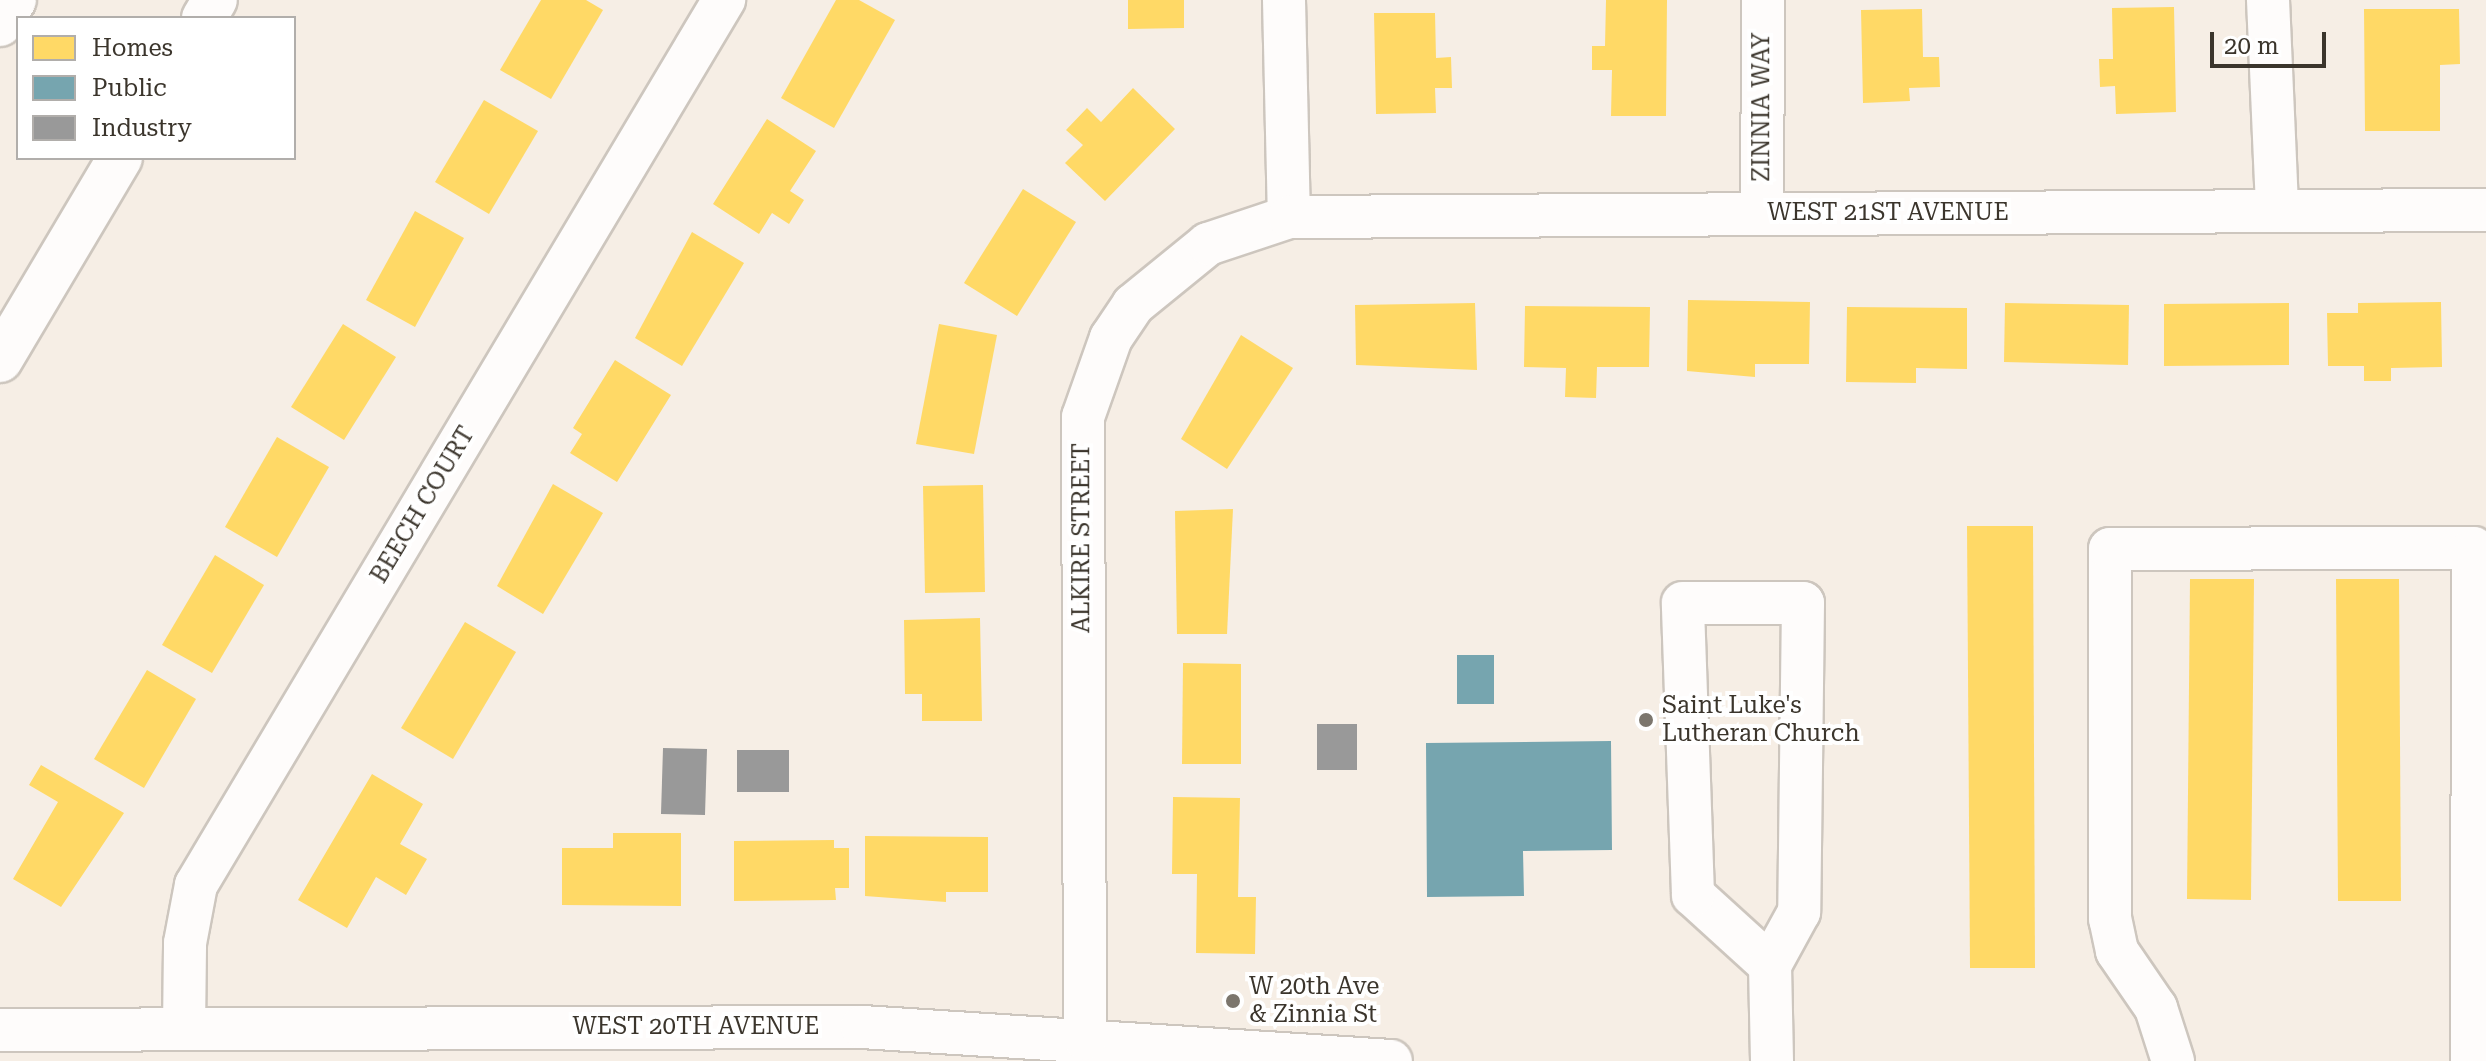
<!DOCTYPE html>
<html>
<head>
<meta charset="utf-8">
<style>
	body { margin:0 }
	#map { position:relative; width:2486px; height:1061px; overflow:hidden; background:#f6eee5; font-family:"Roboto Serif",serif }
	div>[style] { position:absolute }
	.homes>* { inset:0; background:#ffd966 }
	.public>* { inset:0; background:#76a5af }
	.industry>* { inset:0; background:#999 }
	.roads { filter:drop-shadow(2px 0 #cdc6be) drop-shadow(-2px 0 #cdc6be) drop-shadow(0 2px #cdc6be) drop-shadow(0 -2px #cdc6be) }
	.minor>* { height:42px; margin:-21px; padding:0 21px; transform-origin:21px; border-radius:21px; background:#fefcfb }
	.highway>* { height:44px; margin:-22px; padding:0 22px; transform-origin:22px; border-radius:22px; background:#fefcfb }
	.dots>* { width:22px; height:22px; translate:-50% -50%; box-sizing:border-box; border:4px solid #fff; border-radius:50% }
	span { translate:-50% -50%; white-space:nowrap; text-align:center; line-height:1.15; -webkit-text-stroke:8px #fff; paint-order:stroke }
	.street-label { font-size:24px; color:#3b352c }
	.poi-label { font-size:24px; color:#3b352c }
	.left { translate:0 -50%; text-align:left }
	.legend { position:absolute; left:16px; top:16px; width:280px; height:144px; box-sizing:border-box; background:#fff; border:2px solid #b1aeab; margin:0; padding:10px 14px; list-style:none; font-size:24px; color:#3b352c }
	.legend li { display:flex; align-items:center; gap:16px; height:40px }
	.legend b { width:40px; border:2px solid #b1aeab }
	.scale { position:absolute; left:2210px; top:32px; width:116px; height:36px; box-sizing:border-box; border:4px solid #3b352c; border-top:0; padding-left:10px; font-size:24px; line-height:28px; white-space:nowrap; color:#3b352c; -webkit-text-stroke:6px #fff; paint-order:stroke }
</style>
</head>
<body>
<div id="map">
	<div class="homes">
		<i style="clip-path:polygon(541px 0,586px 0,603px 10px,551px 99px,500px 70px)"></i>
		<i style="clip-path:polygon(836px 0,859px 0,895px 20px,834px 128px,781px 98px)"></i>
		<i style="clip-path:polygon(1128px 0,1184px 0,1184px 28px,1128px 29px)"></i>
		<i style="clip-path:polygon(1606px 0,1667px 0,1666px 116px,1611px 116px,1612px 70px,1592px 70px,1592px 46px,1605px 46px)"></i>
		<i style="clip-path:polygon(2174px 7px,2176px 112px,2116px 114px,2115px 86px,2100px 87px,2099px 59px,2113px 59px,2112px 8px)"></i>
		<i style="clip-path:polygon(1922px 9px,1923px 57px,1939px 57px,1940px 87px,1909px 88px,1910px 101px,1863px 103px,1861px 10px)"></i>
		<i style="clip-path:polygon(2364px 9px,2459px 9px,2460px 64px,2440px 65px,2440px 131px,2365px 131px)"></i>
		<i style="clip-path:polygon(1374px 13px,1435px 13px,1436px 58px,1451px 57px,1452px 88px,1435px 88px,1436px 113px,1376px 114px)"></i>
		<i style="clip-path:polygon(1133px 88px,1175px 129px,1105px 201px,1065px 163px,1083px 145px,1066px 130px,1087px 108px,1101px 122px)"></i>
		<i style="clip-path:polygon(484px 100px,538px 131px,489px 214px,435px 182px)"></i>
		<i style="clip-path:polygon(767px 119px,816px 151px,790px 191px,804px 200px,789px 224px,772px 213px,759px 234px,713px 204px)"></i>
		<i style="clip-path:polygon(1023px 189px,1076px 222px,1017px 316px,964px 283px)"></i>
		<i style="clip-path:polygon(415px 211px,464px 238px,415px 327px,366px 300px)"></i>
		<i style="clip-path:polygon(692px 232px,744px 263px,682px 366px,635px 338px)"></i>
		<i style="clip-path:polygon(1688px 300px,1810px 302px,1809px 364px,1755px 364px,1755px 377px,1687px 371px)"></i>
		<i style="clip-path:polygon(2441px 302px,2442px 367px,2391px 368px,2391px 381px,2364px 381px,2364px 366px,2328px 366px,2327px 313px,2358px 313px,2358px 303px)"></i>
		<i style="clip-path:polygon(1475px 303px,1477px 370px,1356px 365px,1355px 305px)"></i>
		<i style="clip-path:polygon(2005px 303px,2129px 305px,2128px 365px,2004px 362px)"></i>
		<i style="clip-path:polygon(2289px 303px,2289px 365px,2164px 366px,2164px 304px)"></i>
		<i style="clip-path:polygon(1525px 306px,1650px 307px,1649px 367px,1597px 367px,1596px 398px,1565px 397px,1566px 368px,1524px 367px)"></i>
		<i style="clip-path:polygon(1847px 307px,1967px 308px,1967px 369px,1916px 368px,1916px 383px,1846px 382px)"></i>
		<i style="clip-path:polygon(343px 324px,396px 357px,344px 440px,291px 407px)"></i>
		<i style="clip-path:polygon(939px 324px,997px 335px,974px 454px,916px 444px)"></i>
		<i style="clip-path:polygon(1241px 335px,1293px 368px,1227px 469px,1181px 439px)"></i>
		<i style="clip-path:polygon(615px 360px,671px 395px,617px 482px,570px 453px,582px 434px,573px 428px)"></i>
		<i style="clip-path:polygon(277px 437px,329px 467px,277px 557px,225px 527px)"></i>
		<i style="clip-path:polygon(553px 484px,603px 513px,543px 614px,497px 586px)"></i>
		<i style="clip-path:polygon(983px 485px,985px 592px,925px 593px,923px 486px)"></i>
		<i style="clip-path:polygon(1233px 509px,1227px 634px,1177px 634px,1175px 511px)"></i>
		<i style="clip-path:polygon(1967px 526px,2033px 526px,2035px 968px,1970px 968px)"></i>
		<i style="clip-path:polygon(215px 555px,264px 585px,212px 673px,162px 645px)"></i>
		<i style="clip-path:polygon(2190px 579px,2254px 579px,2251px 900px,2187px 899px)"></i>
		<i style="clip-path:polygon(2336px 579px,2399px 579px,2401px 901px,2338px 901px)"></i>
		<i style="clip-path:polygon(980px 618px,982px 721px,922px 721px,922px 694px,905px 694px,904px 620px)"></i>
		<i style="clip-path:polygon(465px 622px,516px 652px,453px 759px,401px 728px)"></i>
		<i style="clip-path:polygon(1183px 663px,1241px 664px,1241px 764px,1182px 764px)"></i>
		<i style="clip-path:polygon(147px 670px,196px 699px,144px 788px,94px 759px)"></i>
		<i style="clip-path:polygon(41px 765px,124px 813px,61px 907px,13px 879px,58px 802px,29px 785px)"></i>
		<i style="clip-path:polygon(372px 774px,423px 804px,400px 844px,427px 859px,406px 895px,376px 877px,347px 928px,298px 900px)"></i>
		<i style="clip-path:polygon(1173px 797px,1240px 798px,1238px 897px,1256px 897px,1255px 954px,1196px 953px,1197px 874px,1172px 874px)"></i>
		<i style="clip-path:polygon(613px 833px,681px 833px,681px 906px,562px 905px,562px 848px,613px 848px)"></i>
		<i style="clip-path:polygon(865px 836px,988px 837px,988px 892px,946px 892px,946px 902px,865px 896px)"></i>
		<i style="clip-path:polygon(834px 840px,834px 848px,849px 848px,849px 888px,835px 888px,836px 900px,734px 901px,734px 841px)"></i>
	</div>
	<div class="public">
		<i style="clip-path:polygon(1457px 655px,1494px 655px,1494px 704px,1457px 704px)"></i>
		<i style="clip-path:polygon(1611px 741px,1612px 850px,1523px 851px,1524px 896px,1427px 897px,1426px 743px)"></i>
	</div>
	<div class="industry">
		<i style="clip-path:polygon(1317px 724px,1357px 724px,1357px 770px,1317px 770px)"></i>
		<i style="clip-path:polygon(663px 748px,707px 749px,705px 815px,661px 814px)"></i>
		<i style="clip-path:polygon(737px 750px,789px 750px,789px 792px,737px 792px)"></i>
	</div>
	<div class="roads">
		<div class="minor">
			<i style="left:1284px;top:0;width:217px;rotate:88.7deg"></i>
			<i style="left:2268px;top:0;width:210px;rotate:87.5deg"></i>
			<i style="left:1762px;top:213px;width:213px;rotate:-89.7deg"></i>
			<i style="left:1770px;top:965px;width:104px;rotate:-137.7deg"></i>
			<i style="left:1693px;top:895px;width:292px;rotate:-92deg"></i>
			<i style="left:1683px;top:603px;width:120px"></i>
			<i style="left:1803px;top:603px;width:309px;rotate:90.7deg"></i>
			<i style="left:1799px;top:912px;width:60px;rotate:118.7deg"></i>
			<i style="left:1770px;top:965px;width:96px;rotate:88.8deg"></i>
			<i style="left:184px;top:1029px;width:86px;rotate:-89.3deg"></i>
			<i style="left:185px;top:943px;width:59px;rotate:-79.3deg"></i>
			<i style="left:196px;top:885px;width:1031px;rotate:-59.18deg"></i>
			<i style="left:0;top:1030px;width:862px;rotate:-0.2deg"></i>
			<i style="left:862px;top:1027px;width:530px;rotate:3.68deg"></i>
			<i style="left:1085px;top:1039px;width:622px;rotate:-90.18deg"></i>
			<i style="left:1083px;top:417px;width:84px;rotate:-70.5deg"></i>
			<i style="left:1111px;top:338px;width:40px;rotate:-56deg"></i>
			<i style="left:1133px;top:305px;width:97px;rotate:-39.1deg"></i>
			<i style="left:1208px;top:244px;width:85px;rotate:-18.4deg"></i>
			<i style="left:1289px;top:217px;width:1197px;rotate:-0.34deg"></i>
			<i style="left:2173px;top:1061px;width:56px;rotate:-107.8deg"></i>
			<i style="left:2156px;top:1008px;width:69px;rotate:-124.4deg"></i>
			<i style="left:2117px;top:951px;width:33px;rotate:-102deg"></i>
			<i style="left:2110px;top:919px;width:370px;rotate:-90deg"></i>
			<i style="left:2110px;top:549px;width:363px;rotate:-0.2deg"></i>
			<i style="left:2473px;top:548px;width:513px;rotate:90.11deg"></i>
		</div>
		<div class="highway">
			<i style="left:204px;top:18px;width:21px;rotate:-59deg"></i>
			<i style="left:0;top:24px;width:28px;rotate:-60deg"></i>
			<i style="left:0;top:360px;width:235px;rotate:-59.3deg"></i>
		</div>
	</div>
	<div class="dots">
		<i style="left:1646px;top:720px;background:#7c766d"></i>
		<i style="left:1233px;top:1001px;background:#7c766d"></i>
	</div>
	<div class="street-label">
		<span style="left:1762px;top:107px;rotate:-90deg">ZINNIA WAY</span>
		<span style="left:1888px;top:213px">WEST 21ST AVENUE</span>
		<span style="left:423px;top:505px;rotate:-59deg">BEECH COURT</span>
		<span style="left:1082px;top:538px;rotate:-90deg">ALKIRE STREET</span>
		<span style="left:696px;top:1027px">WEST 20TH AVENUE</span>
	</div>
	<div class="poi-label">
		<span class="left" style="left:1662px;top:720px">Saint Luke's<br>Lutheran Church</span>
		<span class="left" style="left:1249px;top:1001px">W 20th Ave<br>&amp; Zinnia St</span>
	</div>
	<ul class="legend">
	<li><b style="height:22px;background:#ffd966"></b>Homes</li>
	<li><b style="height:22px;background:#76a5af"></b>Public</li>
	<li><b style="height:22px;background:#999"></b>Industry</li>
	</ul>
	<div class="scale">20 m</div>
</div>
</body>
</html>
